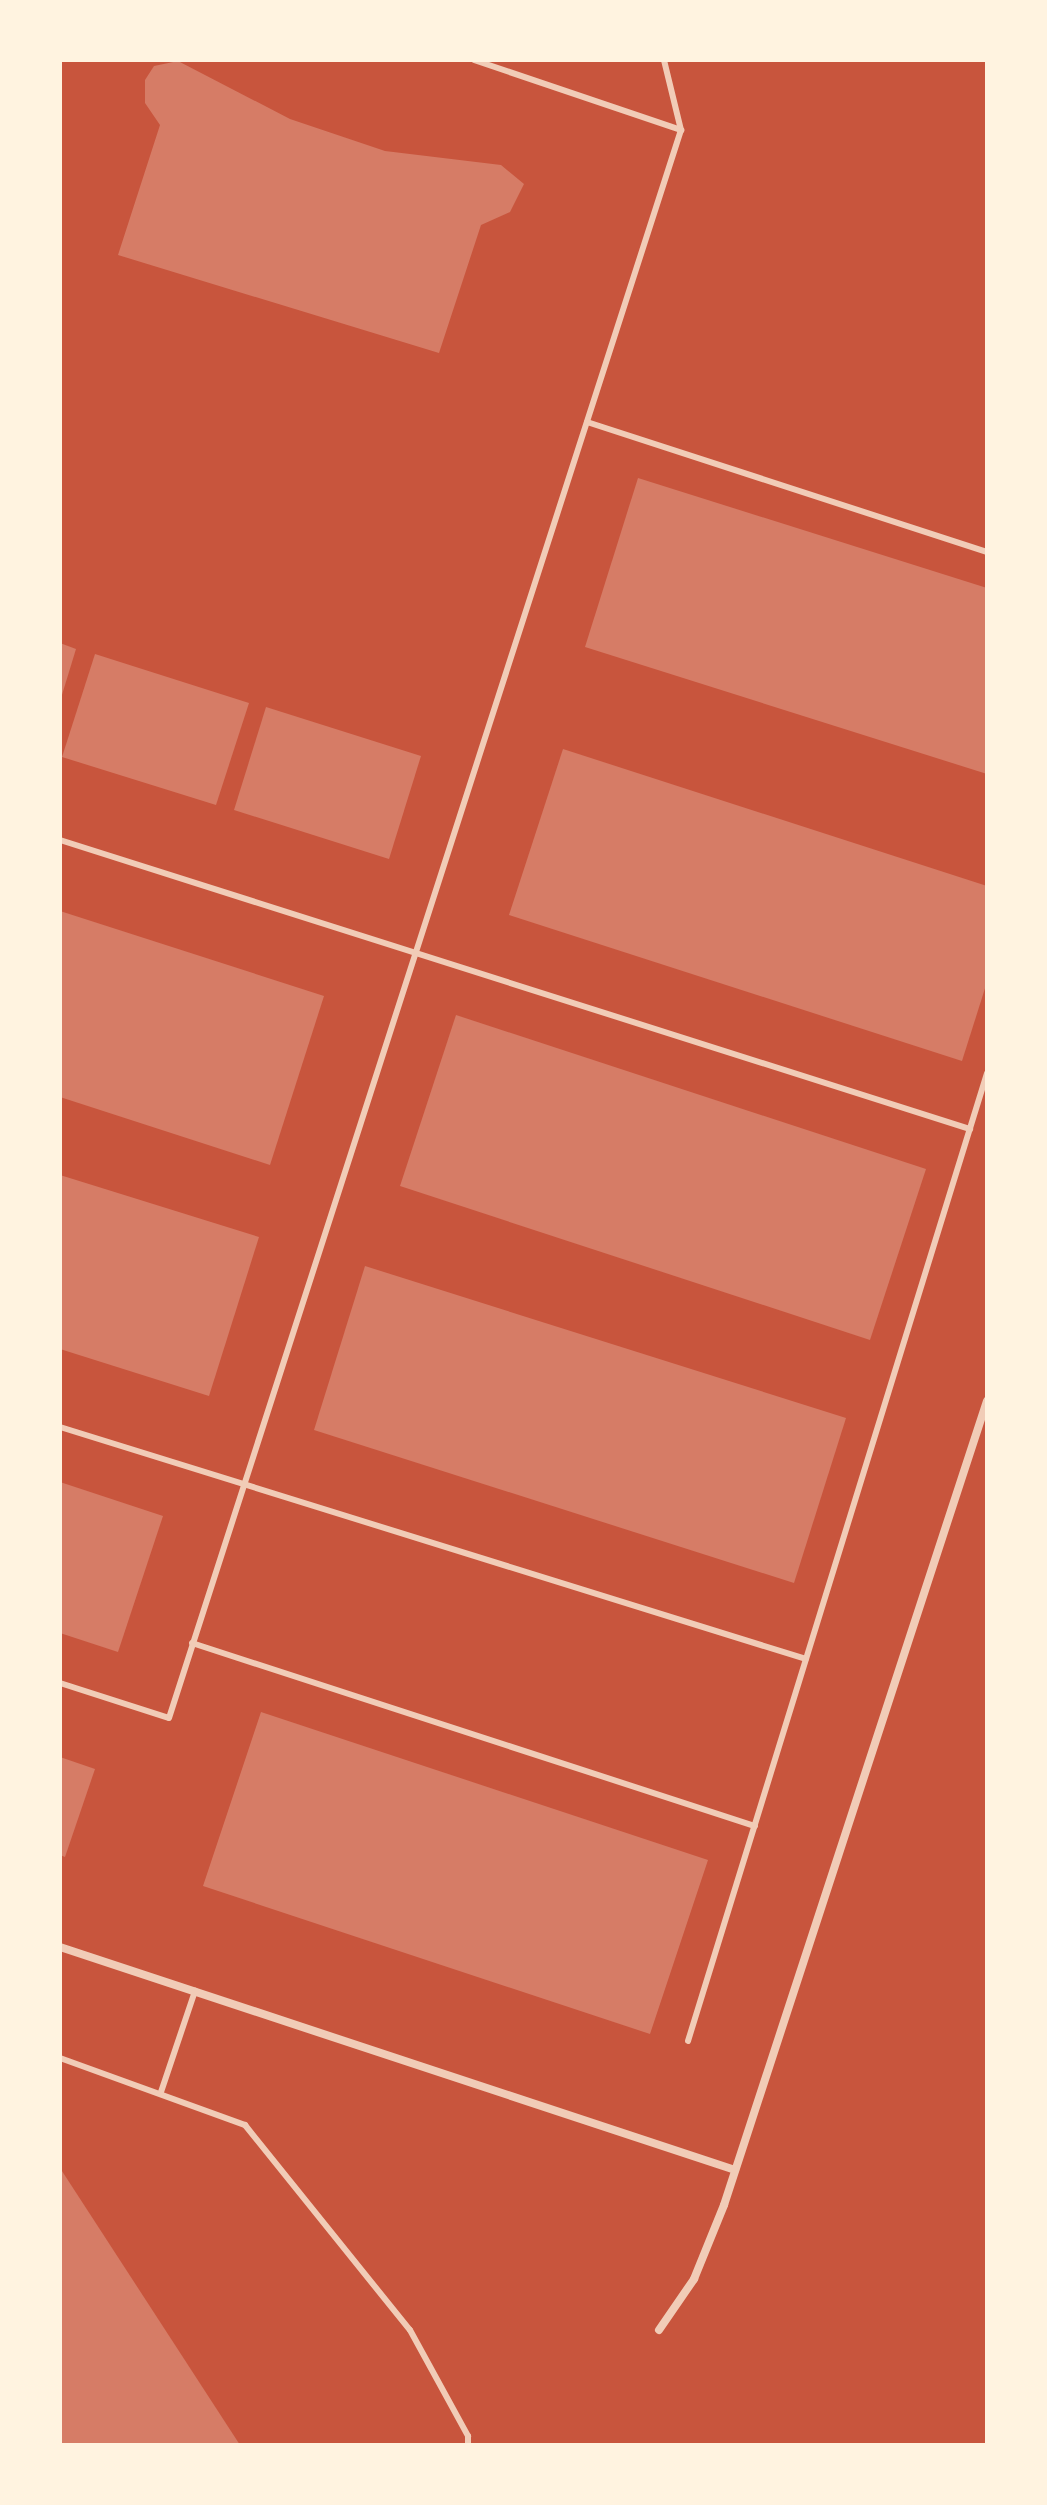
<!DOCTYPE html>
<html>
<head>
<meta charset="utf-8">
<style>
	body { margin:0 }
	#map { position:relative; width:1047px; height:2505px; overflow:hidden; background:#c8553d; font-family:"Playfair Display",serif }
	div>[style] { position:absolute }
	.building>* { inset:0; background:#d67c66 }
	.service>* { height:6px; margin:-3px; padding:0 3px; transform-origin:3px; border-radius:3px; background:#f1ccb7 }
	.minor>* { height:8px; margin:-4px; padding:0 4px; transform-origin:4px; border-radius:4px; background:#f1ccb7 }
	span { translate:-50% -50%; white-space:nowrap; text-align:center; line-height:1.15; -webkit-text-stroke:6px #fff3e0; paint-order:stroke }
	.frame { position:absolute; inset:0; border:62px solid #fff3e0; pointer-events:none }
</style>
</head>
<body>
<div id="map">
	<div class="building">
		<i style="clip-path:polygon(178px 61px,290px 119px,385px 151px,501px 165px,524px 184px,510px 212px,481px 225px,439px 353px,118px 255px,160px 125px,145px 103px,145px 80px,154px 66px)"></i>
		<i style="clip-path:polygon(638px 478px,987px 588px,987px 774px,585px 647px)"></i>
		<i style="clip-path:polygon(60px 643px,76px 649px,61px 698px,60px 698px)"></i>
		<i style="clip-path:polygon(95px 654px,249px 703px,216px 805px,62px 757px)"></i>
		<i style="clip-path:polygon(266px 707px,421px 756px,389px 859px,234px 810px)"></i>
		<i style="clip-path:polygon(563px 749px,987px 886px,987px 982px,962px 1061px,509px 915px)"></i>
		<i style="clip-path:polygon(60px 911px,324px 996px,270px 1165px,60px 1097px)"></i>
		<i style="clip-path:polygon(456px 1015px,926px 1169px,870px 1340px,400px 1186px)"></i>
		<i style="clip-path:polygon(60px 1175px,259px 1237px,209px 1396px,60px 1349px)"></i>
		<i style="clip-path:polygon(365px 1266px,846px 1418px,794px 1583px,314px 1430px)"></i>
		<i style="clip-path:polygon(60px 1482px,163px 1516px,118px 1652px,60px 1633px)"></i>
		<i style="clip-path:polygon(261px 1712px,708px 1860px,650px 2034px,203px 1886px)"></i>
		<i style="clip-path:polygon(60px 1757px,95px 1769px,65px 1857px,60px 1855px)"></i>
		<i style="clip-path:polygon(60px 2168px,240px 2445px,60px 2445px)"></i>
	</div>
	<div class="service">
		<i style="left:474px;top:60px;width:219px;rotate:18.7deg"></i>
		<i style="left:587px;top:422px;width:421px;rotate:18deg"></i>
		<i style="left:60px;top:840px;width:955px;rotate:17.62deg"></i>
		<i style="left:60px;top:1427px;width:781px;rotate:17.28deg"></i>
		<i style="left:192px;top:1643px;width:592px;rotate:18.01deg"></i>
		<i style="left:60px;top:1683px;width:114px;rotate:17.8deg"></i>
		<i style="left:169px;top:1718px;width:1668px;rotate:-72.13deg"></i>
		<i style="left:681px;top:130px;width:72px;rotate:-103.7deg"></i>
		<i style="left:688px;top:2041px;width:1013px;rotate:-72.83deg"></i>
		<i style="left:60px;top:2058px;width:197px;rotate:19.9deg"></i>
		<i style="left:245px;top:2125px;width:263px;rotate:51.2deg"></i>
		<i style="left:410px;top:2330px;width:121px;rotate:61.3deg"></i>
		<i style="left:468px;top:2436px;width:9px;rotate:90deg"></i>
		<i style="left:161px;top:2092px;width:107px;rotate:-71.4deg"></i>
	</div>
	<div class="minor">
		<i style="left:60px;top:1947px;width:711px;rotate:18.28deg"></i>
		<i style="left:659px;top:2330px;width:62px;rotate:-55.5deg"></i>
		<i style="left:694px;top:2279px;width:80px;rotate:-67.9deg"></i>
		<i style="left:724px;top:2205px;width:846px;rotate:-71.89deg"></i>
	</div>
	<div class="frame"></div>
</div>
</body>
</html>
